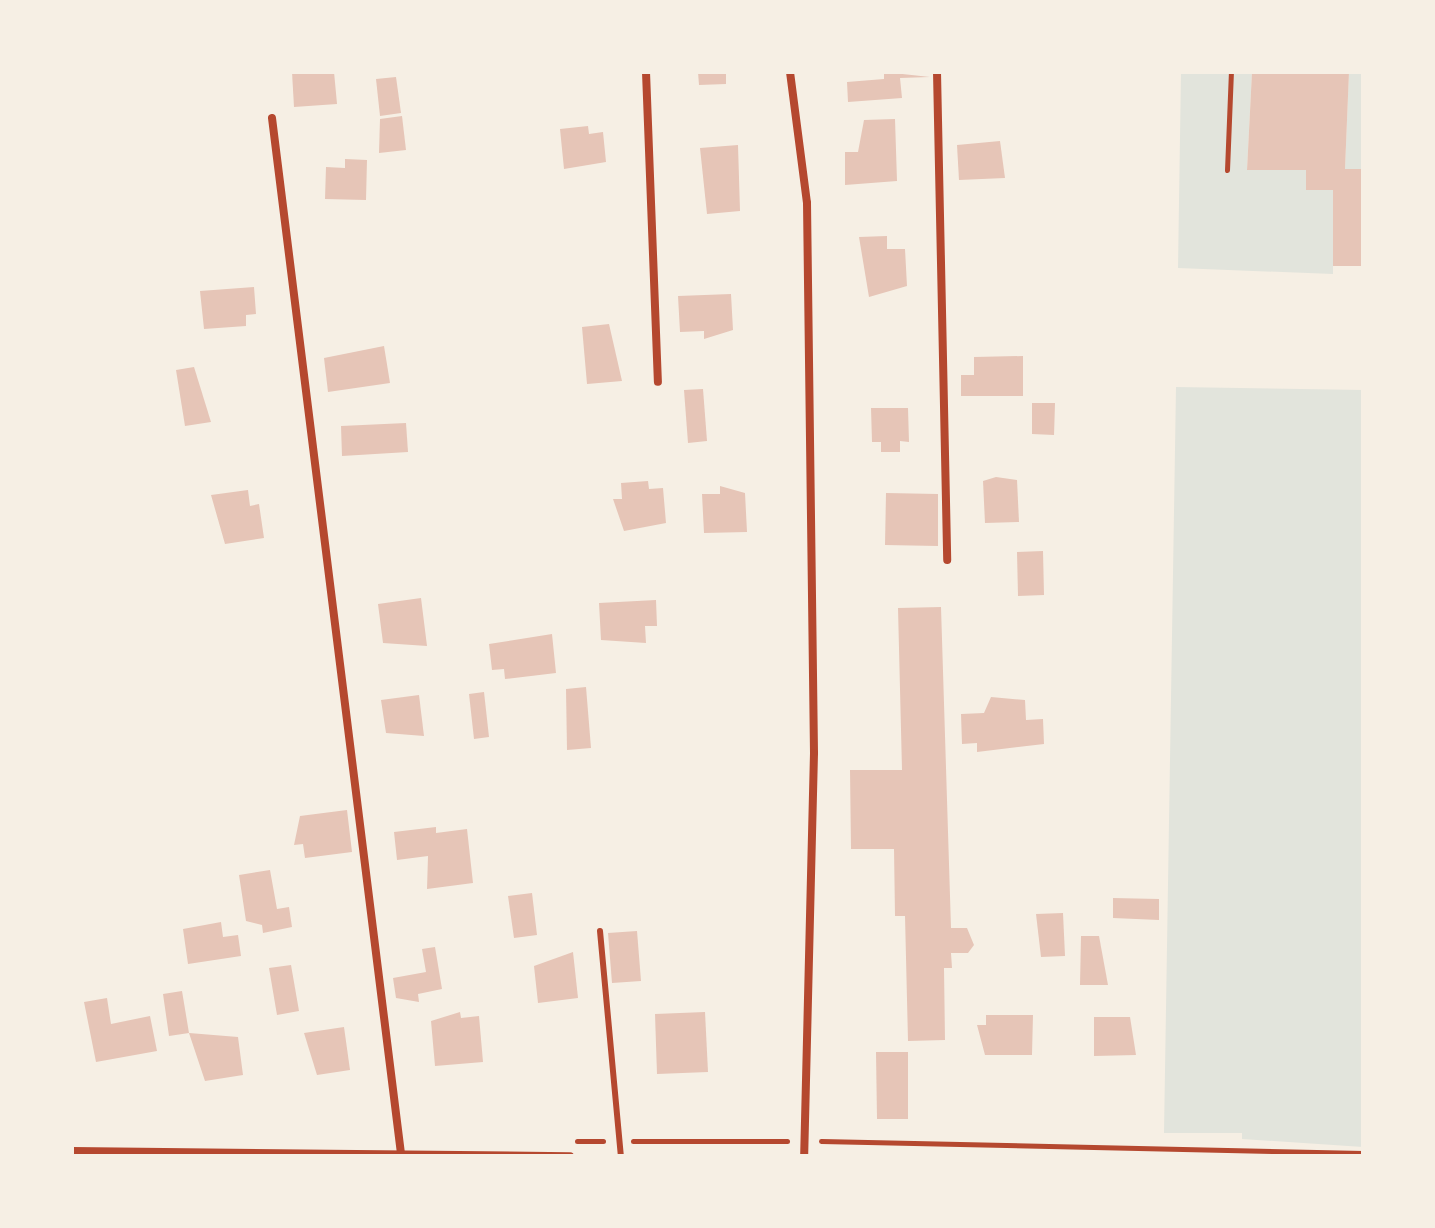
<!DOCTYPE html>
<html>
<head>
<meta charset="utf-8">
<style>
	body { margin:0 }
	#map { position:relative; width:1435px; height:1228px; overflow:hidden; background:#f6efe4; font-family:Jost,sans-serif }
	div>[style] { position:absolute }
	.green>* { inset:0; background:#e2e4dc }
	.building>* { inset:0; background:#e6c5b7 }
	.path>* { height:5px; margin:-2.5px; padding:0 2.5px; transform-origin:2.5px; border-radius:2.5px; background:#b5482f }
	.service>* { height:6px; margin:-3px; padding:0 3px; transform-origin:3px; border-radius:3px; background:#b5482f }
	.minor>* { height:8px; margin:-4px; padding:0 4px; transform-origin:4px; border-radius:4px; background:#b5482f }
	span { translate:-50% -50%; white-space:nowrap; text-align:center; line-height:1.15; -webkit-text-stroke:6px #f6efe4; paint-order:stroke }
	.frame { position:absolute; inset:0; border:74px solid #f6efe4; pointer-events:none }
</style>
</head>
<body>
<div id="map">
	<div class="green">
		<i style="clip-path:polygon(1181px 72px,1252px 72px,1247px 169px,1306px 170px,1306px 190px,1333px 190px,1333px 274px,1178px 268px)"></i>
		<i style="clip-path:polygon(1349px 72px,1363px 72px,1363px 169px,1345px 169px)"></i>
		<i style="clip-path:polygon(1176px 387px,1363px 390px,1363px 1147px,1242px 1139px,1242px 1133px,1164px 1133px)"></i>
	</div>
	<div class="building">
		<i style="clip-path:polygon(292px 72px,334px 72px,337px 104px,294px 107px)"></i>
		<i style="clip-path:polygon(698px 72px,726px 72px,726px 84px,699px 85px)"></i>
		<i style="clip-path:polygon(884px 72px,930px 77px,900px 78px,902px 98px,848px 102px,847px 82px,884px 79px)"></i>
		<i style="clip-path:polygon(1252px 72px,1349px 72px,1345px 169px,1363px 169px,1363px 266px,1333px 266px,1333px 190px,1306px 190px,1306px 170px,1247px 170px)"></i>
		<i style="clip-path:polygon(396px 77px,401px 113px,380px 116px,376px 79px)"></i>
		<i style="clip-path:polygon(402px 116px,406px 150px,379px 153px,380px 119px)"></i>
		<i style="clip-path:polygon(895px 119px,897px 181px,845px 185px,845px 152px,858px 152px,864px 120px)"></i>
		<i style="clip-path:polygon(588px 126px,589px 134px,603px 132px,606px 162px,564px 169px,560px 129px)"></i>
		<i style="clip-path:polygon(1000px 141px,1005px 178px,959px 180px,957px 145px)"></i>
		<i style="clip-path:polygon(738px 145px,740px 211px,707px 214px,700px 148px)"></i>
		<i style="clip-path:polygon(345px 159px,367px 160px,366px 200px,325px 199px,326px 167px,345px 168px)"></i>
		<i style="clip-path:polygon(887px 236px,887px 249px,905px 249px,907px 286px,869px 297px,859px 237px)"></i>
		<i style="clip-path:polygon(254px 287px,256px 314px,246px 315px,246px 326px,204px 329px,200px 291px)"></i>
		<i style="clip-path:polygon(731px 294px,733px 330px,704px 339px,704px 331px,680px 332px,678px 296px)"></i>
		<i style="clip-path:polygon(609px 324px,622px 381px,587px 384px,582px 327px)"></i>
		<i style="clip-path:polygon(384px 346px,390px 383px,328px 392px,324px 358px)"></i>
		<i style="clip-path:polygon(1023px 356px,1023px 396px,961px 396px,961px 375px,974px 375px,974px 357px)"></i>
		<i style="clip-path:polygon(194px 367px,211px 422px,185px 426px,176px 370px)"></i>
		<i style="clip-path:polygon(703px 389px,707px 441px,688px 443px,684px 390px)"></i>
		<i style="clip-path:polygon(1032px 403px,1055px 403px,1054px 435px,1032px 434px)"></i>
		<i style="clip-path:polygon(871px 408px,908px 408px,909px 442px,900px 441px,900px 452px,881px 452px,881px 442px,872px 442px)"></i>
		<i style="clip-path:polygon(406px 423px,408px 452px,342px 456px,341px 426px)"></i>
		<i style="clip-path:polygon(996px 477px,1017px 480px,1019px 522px,985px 523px,983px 481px)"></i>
		<i style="clip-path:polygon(648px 481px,649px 489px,663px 488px,666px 523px,624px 531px,613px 499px,622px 499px,621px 483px)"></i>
		<i style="clip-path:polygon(720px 486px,745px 493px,747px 532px,704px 533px,702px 494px,720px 494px)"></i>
		<i style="clip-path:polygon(248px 490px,250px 506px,259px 504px,264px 538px,225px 544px,211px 495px)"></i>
		<i style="clip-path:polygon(886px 493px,938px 494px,938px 546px,885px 545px)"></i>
		<i style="clip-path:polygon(1043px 551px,1044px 595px,1018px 596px,1017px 552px)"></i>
		<i style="clip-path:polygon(421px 598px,427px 646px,383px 643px,378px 604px)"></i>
		<i style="clip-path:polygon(656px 600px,657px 626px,645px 626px,646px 643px,601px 640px,599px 603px)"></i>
		<i style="clip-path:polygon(941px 607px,951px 928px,967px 928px,974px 945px,968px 953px,951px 953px,952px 968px,944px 968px,945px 1040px,908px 1041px,905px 916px,895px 916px,894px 849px,851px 849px,850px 770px,902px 770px,898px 608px)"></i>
		<i style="clip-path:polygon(552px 634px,556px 673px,505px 679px,504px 669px,492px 670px,489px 644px)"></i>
		<i style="clip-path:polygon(586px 687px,591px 748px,567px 750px,566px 689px)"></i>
		<i style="clip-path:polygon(484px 692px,489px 737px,474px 739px,469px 694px)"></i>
		<i style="clip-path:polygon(419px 695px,424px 736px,386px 733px,381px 700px)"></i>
		<i style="clip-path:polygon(991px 697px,1025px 700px,1026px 720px,1043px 719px,1044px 744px,977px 752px,977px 743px,962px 744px,961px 714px,984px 713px)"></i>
		<i style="clip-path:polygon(347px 810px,352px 852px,305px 858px,303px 844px,294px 845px,300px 816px)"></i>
		<i style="clip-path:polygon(436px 827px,436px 833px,467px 829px,473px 883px,427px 889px,428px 856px,397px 860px,394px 832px)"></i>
		<i style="clip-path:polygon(270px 870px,277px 909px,289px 907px,292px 927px,263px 933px,262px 925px,246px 921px,239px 875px)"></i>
		<i style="clip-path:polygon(532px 893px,537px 935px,514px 938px,508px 896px)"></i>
		<i style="clip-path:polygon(1113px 898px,1159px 899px,1159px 920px,1113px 918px)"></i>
		<i style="clip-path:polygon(1063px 913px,1065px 956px,1041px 957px,1036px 914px)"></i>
		<i style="clip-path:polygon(221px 922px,223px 937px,238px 935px,241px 956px,188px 964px,183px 929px)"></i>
		<i style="clip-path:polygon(637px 931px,641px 981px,612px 983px,608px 933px)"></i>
		<i style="clip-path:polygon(1081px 936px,1099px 936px,1108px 985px,1080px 985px)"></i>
		<i style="clip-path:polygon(435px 947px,442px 989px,418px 994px,419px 1002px,396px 998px,393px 978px,426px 972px,422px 949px)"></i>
		<i style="clip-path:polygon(573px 952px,578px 998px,538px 1003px,534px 966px)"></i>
		<i style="clip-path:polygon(291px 965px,299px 1011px,277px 1015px,269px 968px)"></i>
		<i style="clip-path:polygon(182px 991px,189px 1033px,238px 1037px,243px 1075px,205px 1081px,189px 1033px,169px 1036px,163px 994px)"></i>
		<i style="clip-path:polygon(107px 998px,111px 1024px,150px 1016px,157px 1051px,96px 1062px,84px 1002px)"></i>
		<i style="clip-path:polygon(460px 1012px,461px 1018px,479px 1016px,483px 1062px,435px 1066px,431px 1021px)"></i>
		<i style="clip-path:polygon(705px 1012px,708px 1072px,657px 1074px,655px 1014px)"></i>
		<i style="clip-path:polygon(986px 1015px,1033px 1015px,1032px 1055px,985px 1055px,977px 1025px,986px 1025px)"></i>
		<i style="clip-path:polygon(1094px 1017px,1130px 1017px,1136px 1055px,1094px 1056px)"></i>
		<i style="clip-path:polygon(344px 1027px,350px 1070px,317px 1075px,304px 1033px)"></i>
		<i style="clip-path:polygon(876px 1052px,908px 1052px,908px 1119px,877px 1119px)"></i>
	</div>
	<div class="path">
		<i style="left:1227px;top:170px;width:98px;rotate:-87.7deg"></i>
		<i style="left:577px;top:1141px;width:26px"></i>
		<i style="left:633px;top:1141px;width:154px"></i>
		<i style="left:821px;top:1141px;width:542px;rotate:1.27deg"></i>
	</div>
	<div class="service">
		<i style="left:600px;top:931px;width:226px;rotate:84.7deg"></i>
	</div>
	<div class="minor">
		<i style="left:646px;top:72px;width:310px;rotate:87.8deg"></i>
		<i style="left:790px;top:72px;width:132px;rotate:82.6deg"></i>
		<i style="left:807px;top:203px;width:550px;rotate:89.27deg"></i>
		<i style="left:814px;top:753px;width:403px;rotate:91.4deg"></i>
		<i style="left:937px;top:72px;width:488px;rotate:88.8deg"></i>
		<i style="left:272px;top:118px;width:1043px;rotate:82.9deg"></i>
		<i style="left:72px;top:1151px;width:498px;rotate:0.6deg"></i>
	</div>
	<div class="frame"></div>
</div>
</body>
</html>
